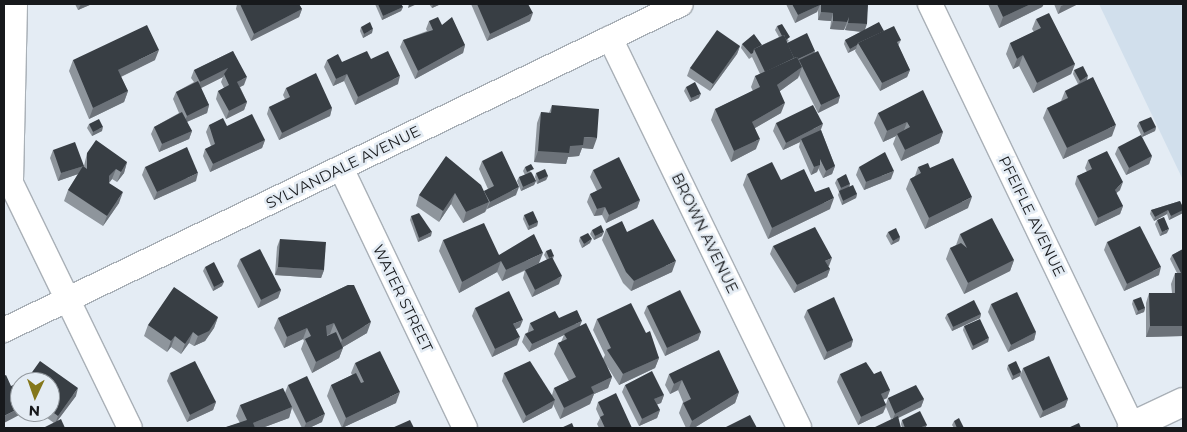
<!DOCTYPE html>
<html>
<head>
<meta charset="utf-8">
<style>
	body { margin:0 }
	#map { position:relative; width:1187px; height:432px; overflow:hidden; background:#e4ecf4; font-family:Montserrat,sans-serif }
	div>[style] { position:absolute }
	.built>* { inset:0; background:#d1dfec }
	.roads { filter:drop-shadow(1px 0 #a9b0b7) drop-shadow(-1px 0 #a9b0b7) drop-shadow(0 1px #a9b0b7) drop-shadow(0 -1px #a9b0b7) }
	.street>* { height:24px; margin:-12px; padding:0 12px; transform-origin:12px; border-radius:12px; background:#fff }
	.secondary>* { height:28px; margin:-14px; padding:0 14px; transform-origin:14px; border-radius:14px; background:#fff }
	.wall>* { inset:0; background:#8e959c }
	.shaded-wall>* { inset:0; background:#6c7279 }
	.building>* { inset:0; background:#383e44 }
	span { translate:-50% -50%; white-space:nowrap; text-align:center; line-height:1.15; -webkit-text-stroke:5px #e4ecf4; paint-order:stroke }
	.street-label { font-size:15px; color:#17191c }
	.frame { position:absolute; inset:0; border:5px solid #17191c; pointer-events:none }
	.north { position:absolute; left:10px; top:372px; width:50px; height:50px; box-sizing:border-box; background:#e4ecf4; border:1px solid #92989e; border-radius:50%; rotate:183deg; font-size:14px; font-weight:700; line-height:20px; text-align:center; color:#17191c }
	.north::after { content:''; display:block; margin:auto; width:18px; height:22px; background:#84771b; clip-path:polygon(50% 0,100% 100%,50% 72%,0 100%) }
</style>
</head>
<body>
<div id="map">
	<div class="built">
		<i style="clip-path:polygon(1099px 4px,1183px 4px,1183px 180px)"></i>
	</div>
	<div class="roads">
		<div class="street">
			<i style="left:15px;top:4px;width:179px;rotate:91.3deg"></i>
			<i style="left:11px;top:183px;width:272px;rotate:64.1deg"></i>
			<i style="left:930px;top:4px;width:470px;rotate:64.4deg"></i>
			<i style="left:610px;top:38px;width:433px;rotate:64.1deg"></i>
			<i style="left:341px;top:168px;width:288px;rotate:64.5deg"></i>
			<i style="left:4px;top:330px;width:751px;rotate:-25.71deg"></i>
		</div>
		<div class="secondary">
			<i style="left:1132px;top:426px;width:56px;rotate:-25.2deg"></i>
		</div>
	</div>
	<div class="wall">
		<i style="clip-path:polygon(75px 4px,92px 4px,78px 10px)"></i>
		<i style="clip-path:polygon(237px 4px,299px 4px,302px 9px,299px 17px,251px 41px,236px 9px)"></i>
		<i style="clip-path:polygon(375px 4px,401px 4px,403px 7px,401px 11px,382px 20px)"></i>
		<i style="clip-path:polygon(429px 4px,441px 4px,432px 8px)"></i>
		<i style="clip-path:polygon(471px 4px,528px 4px,530px 21px,487px 41px)"></i>
		<i style="clip-path:polygon(786px 4px,868px 4px,865px 30px,884px 31px,901px 40px,898px 46px,910px 70px,907px 77px,880px 91px,855px 51px,856px 49px,848px 53px,844px 44px,845px 40px,861px 32px,845px 30px,846px 25px,844px 30px,830px 29px,831px 21px,818px 20px,818px 9px,817px 12px,795px 23px)"></i>
		<i style="clip-path:polygon(988px 4px,1044px 4px,1042px 7px,999px 28px)"></i>
		<i style="clip-path:polygon(1054px 4px,1078px 4px,1058px 14px)"></i>
		<i style="clip-path:polygon(1036px 19px,1075px 64px,1071px 74px,1033px 93px,1019px 66px,1013px 69px,1006px 54px,1010px 43px,1034px 32px,1032px 29px)"></i>
		<i style="clip-path:polygon(429px 21px,442px 25px,465px 45px,463px 53px,415px 79px,400px 47px,403px 40px,427px 31px,426px 29px)"></i>
		<i style="clip-path:polygon(777px 26px,789px 41px,787px 42px,787px 43px,815px 53px,840px 96px,838px 103px,818px 113px,799px 75px,798px 78px,780px 91px,781px 113px,755px 128px,756px 149px,731px 162px,711px 120px,715px 109px,753px 91px,751px 87px,755px 76px,760px 74px,752px 57px,749px 59px,741px 48px,742px 44px,762px 45px,779px 37px,775px 30px)"></i>
		<i style="clip-path:polygon(361px 27px,372px 33px,363px 38px,360px 31px)"></i>
		<i style="clip-path:polygon(740px 46px,737px 54px,710px 91px,687px 76px,690px 68px)"></i>
		<i style="clip-path:polygon(233px 51px,244px 85px,240px 87px,247px 102px,244px 110px,226px 119px,216px 99px,218px 91px,224px 88px,221px 82px,223px 77px,201px 88px,209px 105px,207px 113px,187px 122px,192px 131px,189px 139px,159px 152px,151px 134px,154px 127px,179px 113px,173px 99px,176px 92px,194px 82px,191px 78px,194px 70px)"></i>
		<i style="clip-path:polygon(371px 59px,398px 84px,355px 105px,344px 81px,333px 86px,324px 67px,327px 60px,342px 62px)"></i>
		<i style="clip-path:polygon(73px 60px,155px 60px,121px 77px,128px 91px,124px 102px,89px 119px,69px 71px)"></i>
		<i style="clip-path:polygon(1074px 70px,1087px 80px,1112px 136px,1063px 159px,1043px 118px,1047px 108px,1061px 101px,1065px 91px,1078px 84px,1073px 74px)"></i>
		<i style="clip-path:polygon(686px 87px,699px 98px,690px 102px,684px 91px)"></i>
		<i style="clip-path:polygon(286px 88px,332px 108px,330px 116px,279px 140px,267px 114px,269px 107px,285px 99px,283px 95px)"></i>
		<i style="clip-path:polygon(552px 105px,593px 149px,582px 148px,579px 156px,568px 157px,566px 164px,534px 162px,537px 123px,541px 112px,549px 113px)"></i>
		<i style="clip-path:polygon(878px 113px,943px 132px,939px 143px,901px 161px,893px 144px,896px 136px,883px 142px,874px 123px)"></i>
		<i style="clip-path:polygon(1139px 122px,1156px 127px,1155px 131px,1142px 137px,1137px 126px)"></i>
		<i style="clip-path:polygon(776px 123px,821px 130px,835px 166px,832px 174px,823px 178px,818px 168px,817px 172px,811px 175px,799px 147px,800px 142px,783px 150px,773px 131px)"></i>
		<i style="clip-path:polygon(89px 124px,102px 131px,92px 136px,87px 128px)"></i>
		<i style="clip-path:polygon(209px 125px,227px 126px,265px 140px,262px 148px,210px 172px,203px 156px,205px 149px,211px 146px,206px 132px)"></i>
		<i style="clip-path:polygon(1118px 147px,1152px 156px,1149px 164px,1126px 175px,1115px 154px)"></i>
		<i style="clip-path:polygon(53px 150px,84px 166px,87px 153px,127px 162px,124px 173px,117px 182px,112px 179px,109px 183px,119px 203px,103px 226px,64px 201px,68px 190px,78px 174px,58px 181px,50px 158px)"></i>
		<i style="clip-path:polygon(1088px 160px,1120px 190px,1116px 193px,1123px 206px,1120px 214px,1095px 226px,1075px 184px,1077px 176px,1087px 172px,1085px 168px)"></i>
		<i style="clip-path:polygon(482px 161px,516px 195px,487px 209px,485px 212px,463px 223px,451px 204px,439px 222px,416px 206px,419px 195px,484px 191px,488px 189px,479px 169px)"></i>
		<i style="clip-path:polygon(145px 167px,196px 181px,154px 200px,142px 175px)"></i>
		<i style="clip-path:polygon(525px 167px,532px 173px,536px 181px,534px 185px,521px 191px,517px 181px,519px 177px,525px 175px,523px 171px)"></i>
		<i style="clip-path:polygon(859px 167px,891px 179px,864px 190px,856px 175px)"></i>
		<i style="clip-path:polygon(918px 167px,930px 168px,968px 208px,925px 229px,906px 189px,910px 179px,915px 176px)"></i>
		<i style="clip-path:polygon(593px 170px,640px 200px,637px 208px,606px 223px,602px 215px,594px 216px,587px 202px,590px 194px,597px 191px,590px 177px)"></i>
		<i style="clip-path:polygon(536px 173px,548px 176px,546px 180px,537px 184px,535px 177px)"></i>
		<i style="clip-path:polygon(747px 174px,781px 180px,815px 192px,830px 209px,768px 239px,743px 185px)"></i>
		<i style="clip-path:polygon(837px 179px,850px 184px,849px 187px,857px 194px,856px 198px,842px 205px,838px 195px,839px 192px,835px 183px)"></i>
		<i style="clip-path:polygon(1180px 201px,1183px 213px,1169px 220px,1167px 214px,1154px 221px,1150px 214px,1151px 210px)"></i>
		<i style="clip-path:polygon(524px 215px,538px 222px,537px 226px,528px 230px,523px 219px)"></i>
		<i style="clip-path:polygon(411px 216px,431px 236px,418px 242px,410px 220px)"></i>
		<i style="clip-path:polygon(1157px 220px,1167px 233px,1160px 236px,1155px 224px)"></i>
		<i style="clip-path:polygon(606px 229px,627px 232px,672px 272px,631px 291px,623px 283px,602px 240px)"></i>
		<i style="clip-path:polygon(592px 230px,602px 236px,594px 240px,590px 234px)"></i>
		<i style="clip-path:polygon(888px 232px,900px 237px,899px 241px,891px 245px,886px 236px)"></i>
		<i style="clip-path:polygon(960px 234px,1014px 260px,1010px 271px,964px 294px,946px 259px,950px 248px,956px 245px)"></i>
		<i style="clip-path:polygon(580px 237px,590px 243px,582px 248px,579px 241px)"></i>
		<i style="clip-path:polygon(280px 239px,324px 270px,321px 278px,275px 275px,277px 247px)"></i>
		<i style="clip-path:polygon(443px 240px,499px 255px,540px 263px,547px 260px,544px 255px,546px 251px,554px 256px,553px 259px,559px 284px,532px 297px,523px 278px,525px 270px,533px 267px,502px 281px,497px 272px,459px 293px,439px 251px)"></i>
		<i style="clip-path:polygon(1107px 242px,1159px 275px,1124px 291px,1104px 250px)"></i>
		<i style="clip-path:polygon(773px 246px,829px 266px,828px 266px,830px 269px,827px 277px,794px 293px,770px 254px)"></i>
		<i style="clip-path:polygon(1183px 249px,1183px 336px,1146px 337px,1146px 303px,1149px 293px,1172px 293px,1171px 284px,1175px 273px,1177px 273px,1170px 259px,1172px 255px)"></i>
		<i style="clip-path:polygon(240px 259px,281px 290px,278px 298px,258px 308px,237px 266px)"></i>
		<i style="clip-path:polygon(205px 267px,222px 286px,213px 291px,203px 271px)"></i>
		<i style="clip-path:polygon(348px 285px,367px 333px,343px 347px,339px 358px,312px 373px,301px 349px,304px 341px,303px 339px,284px 348px,274px 328px,278px 318px)"></i>
		<i style="clip-path:polygon(1133px 300px,1145px 308px,1144px 312px,1136px 315px,1132px 304px)"></i>
		<i style="clip-path:polygon(991px 304px,1036px 332px,1034px 340px,1008px 352px,988px 312px)"></i>
		<i style="clip-path:polygon(647px 306px,701px 332px,698px 340px,665px 356px,644px 313px)"></i>
		<i style="clip-path:polygon(475px 308px,520px 327px,516px 329px,517px 345px,492px 357px,472px 316px)"></i>
		<i style="clip-path:polygon(807px 310px,853px 340px,851px 347px,824px 360px,804px 317px)"></i>
		<i style="clip-path:polygon(947px 314px,981px 314px,980px 318px,952px 331px,945px 318px)"></i>
		<i style="clip-path:polygon(218px 317px,214px 328px,205px 341px,194px 346px,189px 343px,181px 354px,171px 347px,167px 352px,144px 336px,148px 325px)"></i>
		<i style="clip-path:polygon(559px 318px,580px 326px,603px 359px,605px 355px,593px 330px,597px 319px,646px 333px,659px 358px,655px 368px,619px 385px,607px 366px,612px 377px,608px 388px,594px 394px,590px 404px,560px 419px,553px 404px,552px 408px,523px 423px,502px 381px,504px 373px,552px 395px,554px 388px,569px 381px,554px 354px,558px 343px,561px 342px,564px 335px,529px 352px,522px 342px,525px 334px,528px 332px,528px 331px,530px 323px)"></i>
		<i style="clip-path:polygon(964px 326px,988px 342px,972px 350px,963px 330px)"></i>
		<i style="clip-path:polygon(355px 363px,396px 403px,342px 428px,327px 396px,331px 385px,352px 375px,351px 373px)"></i>
		<i style="clip-path:polygon(1008px 365px,1021px 372px,1020px 376px,1012px 380px,1007px 369px)"></i>
		<i style="clip-path:polygon(1023px 368px,1068px 399px,1065px 407px,1040px 418px,1020px 376px)"></i>
		<i style="clip-path:polygon(170px 373px,216px 402px,213px 410px,187px 422px,167px 381px)"></i>
		<i style="clip-path:polygon(669px 374px,739px 392px,735px 403px,694px 428px,686px 428px,679px 413px,683px 402px,678px 390px,670px 394px,665px 385px)"></i>
		<i style="clip-path:polygon(840px 374px,874px 374px,890px 390px,887px 398px,883px 400px,886px 404px,888px 398px,924px 399px,921px 407px,891px 419px,886px 407px,883px 413px,858px 425px,837px 382px)"></i>
		<i style="clip-path:polygon(50px 382px,76px 396px,57px 421px,54px 423px,39px 412px,50px 412px)"></i>
		<i style="clip-path:polygon(288px 385px,322px 422px,309px 428px,302px 428px,292px 408px,289px 418px,262px 428px,223px 428px,240px 423px,236px 416px,240px 405px,285px 393px)"></i>
		<i style="clip-path:polygon(625px 385px,664px 395px,661px 403px,657px 404px,660px 410px,657px 418px,639px 426px,622px 392px)"></i>
		<i style="clip-path:polygon(598px 402px,632px 428px,599px 428px,597px 424px,600px 418px,596px 409px)"></i>
		<i style="clip-path:polygon(902px 420px,927px 425px,925px 428px,902px 428px,901px 424px)"></i>
		<i style="clip-path:polygon(954px 421px,964px 428px,954px 428px,952px 425px)"></i>
	</div>
	<div class="shaded-wall">
		<i style="clip-path:polygon(81px 4px,92px 4px,78px 10px)"></i>
		<i style="clip-path:polygon(409px 4px,417px 4px,408px 8px)"></i>
		<i style="clip-path:polygon(433px 4px,441px 4px,432px 8px)"></i>
		<i style="clip-path:polygon(1031px 4px,1044px 4px,1042px 7px,999px 28px,1003px 17px)"></i>
		<i style="clip-path:polygon(1066px 4px,1078px 4px,1058px 14px,1061px 6px)"></i>
		<i style="clip-path:polygon(820px 5px,817px 12px,795px 23px,798px 15px)"></i>
		<i style="clip-path:polygon(403px 7px,401px 11px,382px 20px,383px 16px)"></i>
		<i style="clip-path:polygon(302px 9px,299px 17px,251px 41px,254px 34px)"></i>
		<i style="clip-path:polygon(821px 12px,833px 13px,831px 21px,818px 20px)"></i>
		<i style="clip-path:polygon(533px 13px,530px 21px,487px 41px,490px 34px)"></i>
		<i style="clip-path:polygon(833px 21px,847px 22px,844px 30px,830px 29px)"></i>
		<i style="clip-path:polygon(848px 23px,867px 24px,864px 32px,845px 30px)"></i>
		<i style="clip-path:polygon(373px 29px,372px 33px,363px 38px,364px 34px)"></i>
		<i style="clip-path:polygon(465px 45px,463px 53px,415px 79px,418px 71px)"></i>
		<i style="clip-path:polygon(857px 45px,856px 49px,848px 53px,850px 49px)"></i>
		<i style="clip-path:polygon(740px 46px,737px 54px,710px 91px,713px 84px)"></i>
		<i style="clip-path:polygon(159px 50px,155px 60px,114px 80px,118px 70px)"></i>
		<i style="clip-path:polygon(815px 51px,814px 55px,799px 62px,795px 61px)"></i>
		<i style="clip-path:polygon(1023px 55px,1019px 66px,1013px 69px,1017px 59px)"></i>
		<i style="clip-path:polygon(1075px 64px,1071px 74px,1033px 93px,1037px 83px)"></i>
		<i style="clip-path:polygon(802px 67px,798px 78px,773px 96px,777px 85px)"></i>
		<i style="clip-path:polygon(228px 68px,223px 77px,197px 90px,200px 82px)"></i>
		<i style="clip-path:polygon(910px 70px,907px 77px,880px 91px,882px 83px)"></i>
		<i style="clip-path:polygon(347px 74px,344px 81px,333px 86px,336px 79px)"></i>
		<i style="clip-path:polygon(400px 76px,398px 84px,355px 105px,358px 97px)"></i>
		<i style="clip-path:polygon(1088px 76px,1087px 80px,1078px 85px,1080px 81px)"></i>
		<i style="clip-path:polygon(247px 77px,244px 85px,234px 90px,237px 82px)"></i>
		<i style="clip-path:polygon(128px 91px,124px 102px,89px 119px,93px 108px)"></i>
		<i style="clip-path:polygon(701px 94px,699px 98px,690px 102px,691px 98px)"></i>
		<i style="clip-path:polygon(840px 96px,838px 103px,818px 113px,821px 105px)"></i>
		<i style="clip-path:polygon(247px 102px,244px 110px,226px 119px,229px 111px)"></i>
		<i style="clip-path:polygon(785px 103px,781px 113px,748px 132px,752px 122px)"></i>
		<i style="clip-path:polygon(209px 105px,207px 113px,184px 123px,187px 116px)"></i>
		<i style="clip-path:polygon(332px 108px,330px 116px,279px 140px,282px 133px)"></i>
		<i style="clip-path:polygon(907px 122px,903px 133px,897px 134px,896px 136px,883px 142px,887px 131px)"></i>
		<i style="clip-path:polygon(823px 124px,820px 132px,801px 139px,800px 142px,783px 150px,786px 143px)"></i>
		<i style="clip-path:polygon(1116px 125px,1112px 136px,1063px 159px,1067px 148px)"></i>
		<i style="clip-path:polygon(103px 127px,102px 131px,92px 136px,93px 132px)"></i>
		<i style="clip-path:polygon(1156px 127px,1155px 131px,1142px 137px,1144px 133px)"></i>
		<i style="clip-path:polygon(192px 131px,189px 139px,159px 152px,162px 144px)"></i>
		<i style="clip-path:polygon(943px 132px,939px 143px,901px 161px,905px 150px)"></i>
		<i style="clip-path:polygon(584px 137px,597px 138px,593px 149px,582px 148px,579px 156px,568px 157px,566px 164px,534px 162px,538px 151px,570px 146px)"></i>
		<i style="clip-path:polygon(760px 139px,756px 149px,731px 162px,734px 151px)"></i>
		<i style="clip-path:polygon(265px 140px,262px 148px,210px 172px,213px 164px)"></i>
		<i style="clip-path:polygon(1152px 156px,1149px 164px,1126px 175px,1129px 168px)"></i>
		<i style="clip-path:polygon(127px 162px,124px 173px,117px 182px,121px 172px)"></i>
		<i style="clip-path:polygon(820px 165px,817px 172px,811px 175px,814px 167px)"></i>
		<i style="clip-path:polygon(84px 166px,81px 173px,58px 181px,61px 173px)"></i>
		<i style="clip-path:polygon(835px 166px,832px 174px,823px 178px,826px 171px)"></i>
		<i style="clip-path:polygon(116px 169px,112px 179px,106px 187px,109px 176px)"></i>
		<i style="clip-path:polygon(894px 171px,891px 179px,864px 190px,866px 182px)"></i>
		<i style="clip-path:polygon(198px 173px,196px 181px,154px 200px,157px 192px)"></i>
		<i style="clip-path:polygon(548px 176px,546px 180px,537px 184px,539px 180px)"></i>
		<i style="clip-path:polygon(536px 181px,534px 185px,521px 191px,523px 187px)"></i>
		<i style="clip-path:polygon(1123px 182px,1120px 190px,1112px 197px,1115px 190px)"></i>
		<i style="clip-path:polygon(850px 184px,849px 188px,839px 192px,841px 188px)"></i>
		<i style="clip-path:polygon(519px 187px,516px 195px,487px 209px,490px 202px)"></i>
		<i style="clip-path:polygon(123px 192px,119px 203px,103px 226px,107px 216px)"></i>
		<i style="clip-path:polygon(455px 193px,451px 204px,439px 222px,443px 211px)"></i>
		<i style="clip-path:polygon(857px 194px,856px 198px,842px 205px,843px 201px)"></i>
		<i style="clip-path:polygon(972px 197px,968px 208px,925px 229px,929px 218px)"></i>
		<i style="clip-path:polygon(834px 198px,830px 209px,768px 239px,772px 228px)"></i>
		<i style="clip-path:polygon(640px 200px,637px 208px,606px 223px,609px 215px)"></i>
		<i style="clip-path:polygon(489px 202px,485px 212px,463px 223px,466px 212px)"></i>
		<i style="clip-path:polygon(1123px 206px,1120px 214px,1095px 226px,1098px 218px)"></i>
		<i style="clip-path:polygon(605px 207px,602px 215px,594px 216px,597px 209px)"></i>
		<i style="clip-path:polygon(1168px 210px,1167px 214px,1154px 221px,1155px 217px)"></i>
		<i style="clip-path:polygon(1183px 210px,1183px 213px,1169px 220px,1171px 216px)"></i>
		<i style="clip-path:polygon(538px 222px,537px 226px,528px 230px,529px 226px)"></i>
		<i style="clip-path:polygon(1169px 229px,1167px 233px,1160px 236px,1162px 232px)"></i>
		<i style="clip-path:polygon(432px 232px,431px 236px,418px 242px,419px 238px)"></i>
		<i style="clip-path:polygon(604px 232px,602px 236px,594px 240px,595px 236px)"></i>
		<i style="clip-path:polygon(900px 237px,899px 241px,891px 245px,893px 241px)"></i>
		<i style="clip-path:polygon(592px 239px,590px 243px,582px 248px,584px 244px)"></i>
		<i style="clip-path:polygon(543px 253px,539px 263px,502px 281px,506px 270px)"></i>
		<i style="clip-path:polygon(832px 258px,829px 266px,823px 269px,825px 261px)"></i>
		<i style="clip-path:polygon(1014px 260px,1010px 271px,964px 294px,968px 283px)"></i>
		<i style="clip-path:polygon(501px 261px,497px 272px,459px 293px,462px 282px)"></i>
		<i style="clip-path:polygon(676px 261px,672px 272px,631px 291px,634px 281px)"></i>
		<i style="clip-path:polygon(278px 267px,324px 270px,321px 278px,275px 275px)"></i>
		<i style="clip-path:polygon(1161px 267px,1159px 275px,1124px 291px,1127px 284px)"></i>
		<i style="clip-path:polygon(830px 269px,827px 277px,794px 293px,797px 285px)"></i>
		<i style="clip-path:polygon(562px 276px,559px 284px,532px 297px,535px 290px)"></i>
		<i style="clip-path:polygon(224px 282px,222px 286px,213px 291px,214px 287px)"></i>
		<i style="clip-path:polygon(281px 290px,278px 298px,258px 308px,261px 300px)"></i>
		<i style="clip-path:polygon(1145px 308px,1144px 312px,1136px 315px,1138px 311px)"></i>
		<i style="clip-path:polygon(981px 314px,980px 318px,952px 331px,953px 327px)"></i>
		<i style="clip-path:polygon(218px 317px,214px 328px,205px 341px,194px 346px,198px 336px)"></i>
		<i style="clip-path:polygon(523px 320px,520px 327px,510px 332px,513px 324px)"></i>
		<i style="clip-path:polygon(582px 321px,579px 328px,564px 334px,564px 335px,529px 352px,532px 344px)"></i>
		<i style="clip-path:polygon(371px 322px,367px 333px,338px 350px,343px 348px,339px 358px,312px 373px,316px 362px,338px 350px,342px 340px)"></i>
		<i style="clip-path:polygon(334px 323px,330px 334px,322px 337px,326px 326px)"></i>
		<i style="clip-path:polygon(1150px 326px,1183px 326px,1183px 336px,1146px 337px)"></i>
		<i style="clip-path:polygon(307px 328px,303px 339px,284px 348px,287px 337px)"></i>
		<i style="clip-path:polygon(193px 332px,189px 343px,181px 354px,185px 344px)"></i>
		<i style="clip-path:polygon(701px 332px,698px 340px,665px 356px,667px 348px)"></i>
		<i style="clip-path:polygon(1036px 332px,1034px 340px,1008px 352px,1011px 345px)"></i>
		<i style="clip-path:polygon(175px 336px,171px 347px,167px 352px,171px 341px)"></i>
		<i style="clip-path:polygon(520px 337px,517px 345px,492px 357px,495px 349px)"></i>
		<i style="clip-path:polygon(989px 338px,988px 342px,972px 350px,973px 346px)"></i>
		<i style="clip-path:polygon(853px 340px,851px 347px,824px 360px,827px 352px)"></i>
		<i style="clip-path:polygon(659px 358px,655px 368px,619px 385px,623px 374px)"></i>
		<i style="clip-path:polygon(1021px 372px,1020px 376px,1012px 380px,1013px 376px)"></i>
		<i style="clip-path:polygon(612px 377px,608px 388px,594px 394px,590px 404px,560px 419px,564px 408px,591px 387px)"></i>
		<i style="clip-path:polygon(682px 380px,678px 390px,670px 394px,674px 384px)"></i>
		<i style="clip-path:polygon(78px 388px,76px 396px,55px 424px,58px 416px)"></i>
		<i style="clip-path:polygon(890px 390px,887px 398px,878px 402px,881px 394px)"></i>
		<i style="clip-path:polygon(400px 392px,396px 403px,342px 428px,346px 418px)"></i>
		<i style="clip-path:polygon(739px 392px,735px 403px,694px 428px,689px 428px,692px 421px)"></i>
		<i style="clip-path:polygon(664px 395px,661px 403px,651px 407px,654px 399px)"></i>
		<i style="clip-path:polygon(924px 399px,921px 407px,892px 421px,895px 414px)"></i>
		<i style="clip-path:polygon(1068px 399px,1065px 407px,1040px 418px,1043px 411px)"></i>
		<i style="clip-path:polygon(555px 400px,552px 408px,523px 423px,526px 416px)"></i>
		<i style="clip-path:polygon(216px 402px,213px 410px,187px 422px,190px 415px)"></i>
		<i style="clip-path:polygon(886px 405px,883px 413px,858px 425px,861px 417px)"></i>
		<i style="clip-path:polygon(292px 407px,289px 418px,262px 428px,251px 428px,253px 423px)"></i>
		<i style="clip-path:polygon(20px 408px,20px 412px,24px 412px,23px 413px,4px 423px,4px 416px)"></i>
		<i style="clip-path:polygon(660px 410px,657px 418px,639px 426px,642px 419px)"></i>
		<i style="clip-path:polygon(325px 414px,322px 422px,309px 428px,304px 428px,306px 423px)"></i>
		<i style="clip-path:polygon(927px 425px,925px 428px,919px 428px)"></i>
	</div>
	<div class="building">
		<i style="clip-path:polygon(240px 4px,299px 4px,302px 9px,254px 34px)"></i>
		<i style="clip-path:polygon(378px 4px,401px 4px,403px 7px,383px 16px)"></i>
		<i style="clip-path:polygon(477px 4px,528px 4px,533px 13px,490px 34px)"></i>
		<i style="clip-path:polygon(792px 4px,819px 4px,820px 5px,798px 15px)"></i>
		<i style="clip-path:polygon(821px 4px,868px 4px,867px 24px,848px 23px,849px 17px,847px 22px,833px 21px,833px 13px,821px 12px)"></i>
		<i style="clip-path:polygon(997px 4px,1031px 4px,1003px 17px)"></i>
		<i style="clip-path:polygon(1049px 13px,1075px 64px,1037px 83px,1023px 55px,1017px 59px,1010px 43px,1041px 28px,1036px 19px)"></i>
		<i style="clip-path:polygon(438px 17px,442px 25px,452px 17px,465px 45px,418px 71px,403px 40px,433px 30px,429px 21px)"></i>
		<i style="clip-path:polygon(370px 22px,373px 29px,364px 34px,361px 27px)"></i>
		<i style="clip-path:polygon(879px 22px,884px 31px,858px 43px,857px 45px,850px 49px,845px 40px)"></i>
		<i style="clip-path:polygon(782px 24px,790px 37px,786px 40px,784px 35px,782px 36px,777px 26px)"></i>
		<i style="clip-path:polygon(147px 25px,159px 50px,118px 70px,128px 91px,93px 108px,73px 60px)"></i>
		<i style="clip-path:polygon(894px 26px,901px 40px,897px 42px,910px 70px,882px 83px,858px 43px)"></i>
		<i style="clip-path:polygon(717px 30px,740px 46px,713px 84px,690px 68px)"></i>
		<i style="clip-path:polygon(807px 33px,815px 51px,798px 59px,797px 57px,794px 58px,787px 43px)"></i>
		<i style="clip-path:polygon(754px 34px,762px 45px,754px 49px,753px 53px,751px 54px,742px 44px)"></i>
		<i style="clip-path:polygon(784px 35px,794px 58px,765px 72px,754px 49px)"></i>
		<i style="clip-path:polygon(233px 51px,247px 77px,237px 82px,247px 102px,229px 111px,218px 91px,229px 85px,224px 74px,228px 68px,200px 82px,194px 70px)"></i>
		<i style="clip-path:polygon(367px 51px,371px 59px,388px 51px,400px 76px,358px 97px,347px 74px,336px 79px,327px 60px,338px 54px,342px 62px)"></i>
		<i style="clip-path:polygon(818px 51px,840px 96px,821px 105px,799px 60px)"></i>
		<i style="clip-path:polygon(797px 57px,802px 67px,777px 85px,785px 103px,752px 122px,760px 139px,734px 151px,715px 109px,760px 87px,755px 76px)"></i>
		<i style="clip-path:polygon(1083px 66px,1088px 76px,1080px 81px,1074px 70px)"></i>
		<i style="clip-path:polygon(316px 73px,332px 108px,282px 133px,269px 107px,290px 97px,286px 88px)"></i>
		<i style="clip-path:polygon(1093px 77px,1116px 125px,1067px 148px,1047px 108px,1068px 98px,1065px 91px)"></i>
		<i style="clip-path:polygon(198px 81px,209px 105px,187px 116px,176px 92px)"></i>
		<i style="clip-path:polygon(695px 82px,701px 94px,691px 98px,686px 87px)"></i>
		<i style="clip-path:polygon(923px 90px,943px 132px,905px 150px,897px 134px,910px 127px,907px 122px,887px 131px,878px 113px)"></i>
		<i style="clip-path:polygon(552px 105px,599px 109px,597px 138px,584px 137px,583px 145px,570px 146px,569px 153px,538px 151px,541px 112px,551px 113px)"></i>
		<i style="clip-path:polygon(813px 105px,823px 124px,786px 143px,776px 123px)"></i>
		<i style="clip-path:polygon(182px 112px,192px 131px,162px 144px,154px 127px)"></i>
		<i style="clip-path:polygon(252px 114px,265px 140px,213px 164px,205px 149px,215px 144px,209px 125px,223px 118px,227px 126px)"></i>
		<i style="clip-path:polygon(1151px 117px,1156px 127px,1144px 133px,1139px 122px)"></i>
		<i style="clip-path:polygon(99px 119px,103px 127px,93px 132px,89px 124px)"></i>
		<i style="clip-path:polygon(821px 130px,835px 166px,826px 171px,820px 159px,820px 165px,814px 167px,801px 139px)"></i>
		<i style="clip-path:polygon(1141px 135px,1152px 156px,1129px 168px,1118px 147px)"></i>
		<i style="clip-path:polygon(96px 140px,127px 162px,121px 172px,116px 169px,109px 176px,109px 183px,123px 192px,107px 216px,68px 190px,83px 166px,87px 169px,87px 153px)"></i>
		<i style="clip-path:polygon(75px 142px,84px 166px,61px 173px,53px 150px)"></i>
		<i style="clip-path:polygon(187px 147px,198px 173px,157px 192px,145px 167px)"></i>
		<i style="clip-path:polygon(502px 151px,519px 187px,490px 202px,484px 191px,494px 186px,482px 161px)"></i>
		<i style="clip-path:polygon(1107px 151px,1123px 182px,1115px 190px,1123px 206px,1098px 218px,1077px 176px,1092px 169px,1088px 160px)"></i>
		<i style="clip-path:polygon(885px 152px,894px 171px,866px 182px,859px 167px)"></i>
		<i style="clip-path:polygon(446px 156px,481px 185px,489px 202px,466px 212px,455px 193px,443px 211px,419px 195px)"></i>
		<i style="clip-path:polygon(619px 157px,640px 200px,609px 215px,605px 207px,597px 209px,590px 194px,602px 188px,593px 170px)"></i>
		<i style="clip-path:polygon(953px 158px,972px 197px,929px 218px,910px 179px,921px 173px,918px 167px,928px 163px,930px 168px)"></i>
		<i style="clip-path:polygon(772px 162px,781px 180px,804px 169px,815px 192px,829px 187px,834px 198px,772px 228px,747px 174px)"></i>
		<i style="clip-path:polygon(531px 164px,534px 169px,527px 172px,525px 167px)"></i>
		<i style="clip-path:polygon(545px 169px,548px 176px,539px 180px,536px 173px)"></i>
		<i style="clip-path:polygon(531px 172px,536px 181px,523px 187px,519px 177px)"></i>
		<i style="clip-path:polygon(846px 174px,850px 184px,841px 188px,837px 179px)"></i>
		<i style="clip-path:polygon(853px 185px,857px 194px,843px 201px,839px 191px)"></i>
		<i style="clip-path:polygon(1180px 201px,1183px 207px,1183px 210px,1171px 216px,1168px 210px,1155px 217px,1151px 210px)"></i>
		<i style="clip-path:polygon(533px 211px,538px 222px,529px 226px,524px 215px)"></i>
		<i style="clip-path:polygon(419px 213px,432px 232px,419px 238px,411px 216px)"></i>
		<i style="clip-path:polygon(1164px 217px,1169px 229px,1162px 232px,1157px 220px)"></i>
		<i style="clip-path:polygon(992px 218px,1014px 260px,968px 283px,950px 248px,961px 243px,967px 248px,960px 234px)"></i>
		<i style="clip-path:polygon(653px 219px,676px 261px,634px 281px,626px 272px,606px 229px,622px 221px,627px 232px)"></i>
		<i style="clip-path:polygon(484px 223px,499px 255px,534px 234px,543px 253px,506px 270px,501px 261px,462px 282px,443px 240px)"></i>
		<i style="clip-path:polygon(601px 225px,604px 232px,595px 236px,592px 230px)"></i>
		<i style="clip-path:polygon(1140px 226px,1161px 267px,1127px 284px,1107px 242px)"></i>
		<i style="clip-path:polygon(815px 227px,832px 258px,825px 261px,830px 269px,797px 285px,773px 246px)"></i>
		<i style="clip-path:polygon(896px 228px,900px 237px,893px 241px,888px 232px)"></i>
		<i style="clip-path:polygon(588px 233px,592px 239px,584px 244px,580px 237px)"></i>
		<i style="clip-path:polygon(280px 239px,326px 242px,324px 270px,278px 267px)"></i>
		<i style="clip-path:polygon(260px 249px,281px 290px,261px 300px,240px 259px)"></i>
		<i style="clip-path:polygon(551px 249px,554px 256px,549px 258px,546px 251px)"></i>
		<i style="clip-path:polygon(1183px 249px,1183px 273px,1181px 273px,1172px 255px)"></i>
		<i style="clip-path:polygon(552px 257px,562px 276px,535px 290px,525px 270px)"></i>
		<i style="clip-path:polygon(214px 262px,224px 282px,214px 287px,205px 267px)"></i>
		<i style="clip-path:polygon(1175px 273px,1183px 273px,1183px 326px,1150px 326px,1149px 293px,1175px 293px)"></i>
		<i style="clip-path:polygon(348px 285px,354px 285px,371px 322px,342px 340px,334px 323px,326px 326px,327px 336px,336px 332px,343px 348px,316px 362px,305px 339px,311px 336px,307px 328px,287px 337px,278px 318px)"></i>
		<i style="clip-path:polygon(174px 287px,218px 317px,209px 331px,198px 336px,193px 332px,185px 344px,175px 336px,171px 341px,148px 325px)"></i>
		<i style="clip-path:polygon(680px 290px,701px 332px,667px 348px,647px 306px)"></i>
		<i style="clip-path:polygon(509px 291px,523px 320px,513px 324px,520px 337px,495px 349px,475px 308px)"></i>
		<i style="clip-path:polygon(1017px 292px,1036px 332px,1011px 345px,991px 304px)"></i>
		<i style="clip-path:polygon(834px 297px,853px 340px,827px 352px,807px 310px)"></i>
		<i style="clip-path:polygon(1141px 297px,1145px 308px,1138px 311px,1133px 300px)"></i>
		<i style="clip-path:polygon(974px 300px,981px 314px,953px 327px,947px 314px)"></i>
		<i style="clip-path:polygon(631px 303px,646px 333px,650px 331px,659px 358px,623px 374px,607px 350px,611px 348px,597px 319px)"></i>
		<i style="clip-path:polygon(577px 310px,582px 321px,532px 344px,525px 334px,534px 330px,530px 323px,555px 311px,559px 318px)"></i>
		<i style="clip-path:polygon(980px 319px,989px 338px,973px 346px,964px 326px)"></i>
		<i style="clip-path:polygon(586px 323px,612px 377px,591px 387px,594px 393px,564px 408px,554px 388px,576px 377px,558px 343px,567px 339px,564px 334px)"></i>
		<i style="clip-path:polygon(719px 350px,739px 392px,692px 421px,683px 403px,691px 399px,682px 380px,674px 384px,669px 374px)"></i>
		<i style="clip-path:polygon(380px 351px,400px 392px,346px 418px,331px 385px,356px 373px,361px 383px,364px 382px,355px 363px)"></i>
		<i style="clip-path:polygon(1049px 356px,1068px 399px,1043px 411px,1023px 368px)"></i>
		<i style="clip-path:polygon(40px 361px,78px 388px,58px 416px,50px 410px,50px 382px,25px 382px)"></i>
		<i style="clip-path:polygon(195px 361px,216px 402px,190px 415px,170px 373px)"></i>
		<i style="clip-path:polygon(530px 361px,555px 400px,526px 416px,504px 373px)"></i>
		<i style="clip-path:polygon(1016px 361px,1021px 372px,1013px 376px,1008px 365px)"></i>
		<i style="clip-path:polygon(866px 362px,874px 374px,881px 371px,890px 390px,881px 394px,886px 405px,861px 417px,840px 374px)"></i>
		<i style="clip-path:polygon(652px 371px,664px 395px,654px 399px,660px 410px,642px 419px,625px 385px)"></i>
		<i style="clip-path:polygon(6px 375px,11px 386px,16px 384px,20px 392px,20px 408px,4px 416px,4px 376px)"></i>
		<i style="clip-path:polygon(307px 376px,325px 414px,306px 423px,288px 385px)"></i>
		<i style="clip-path:polygon(916px 385px,924px 399px,895px 414px,888px 398px)"></i>
		<i style="clip-path:polygon(283px 388px,292px 407px,253px 423px,255px 428px,223px 428px,247px 420px,240px 405px)"></i>
		<i style="clip-path:polygon(616px 393px,632px 428px,605px 428px,600px 417px,604px 415px,598px 402px)"></i>
		<i style="clip-path:polygon(920px 411px,927px 425px,919px 428px,905px 428px,902px 420px)"></i>
		<i style="clip-path:polygon(750px 415px,757px 428px,724px 428px)"></i>
		<i style="clip-path:polygon(898px 416px,901px 428px,873px 428px)"></i>
		<i style="clip-path:polygon(959px 418px,964px 428px,957px 428px,954px 421px)"></i>
		<i style="clip-path:polygon(61px 419px,65px 428px,43px 428px)"></i>
		<i style="clip-path:polygon(410px 420px,414px 428px,392px 428px)"></i>
		<i style="clip-path:polygon(572px 423px,574px 428px,561px 428px)"></i>
		<i style="clip-path:polygon(1079px 423px,1081px 428px,1068px 428px)"></i>
	</div>
	<div class="street-label">
		<span style="left:343px;top:167px;rotate:-26deg">SYLVANDALE AVENUE</span>
		<span style="left:1032px;top:216px;rotate:64deg">PFEIFLE AVENUE</span>
		<span style="left:705px;top:233px;rotate:64deg">BROWN AVENUE</span>
		<span style="left:403px;top:298px;rotate:64deg">WATER STREET</span>
	</div>
	<div class="frame"></div>
	<div class="north">N</div>
</div>
</body>
</html>
